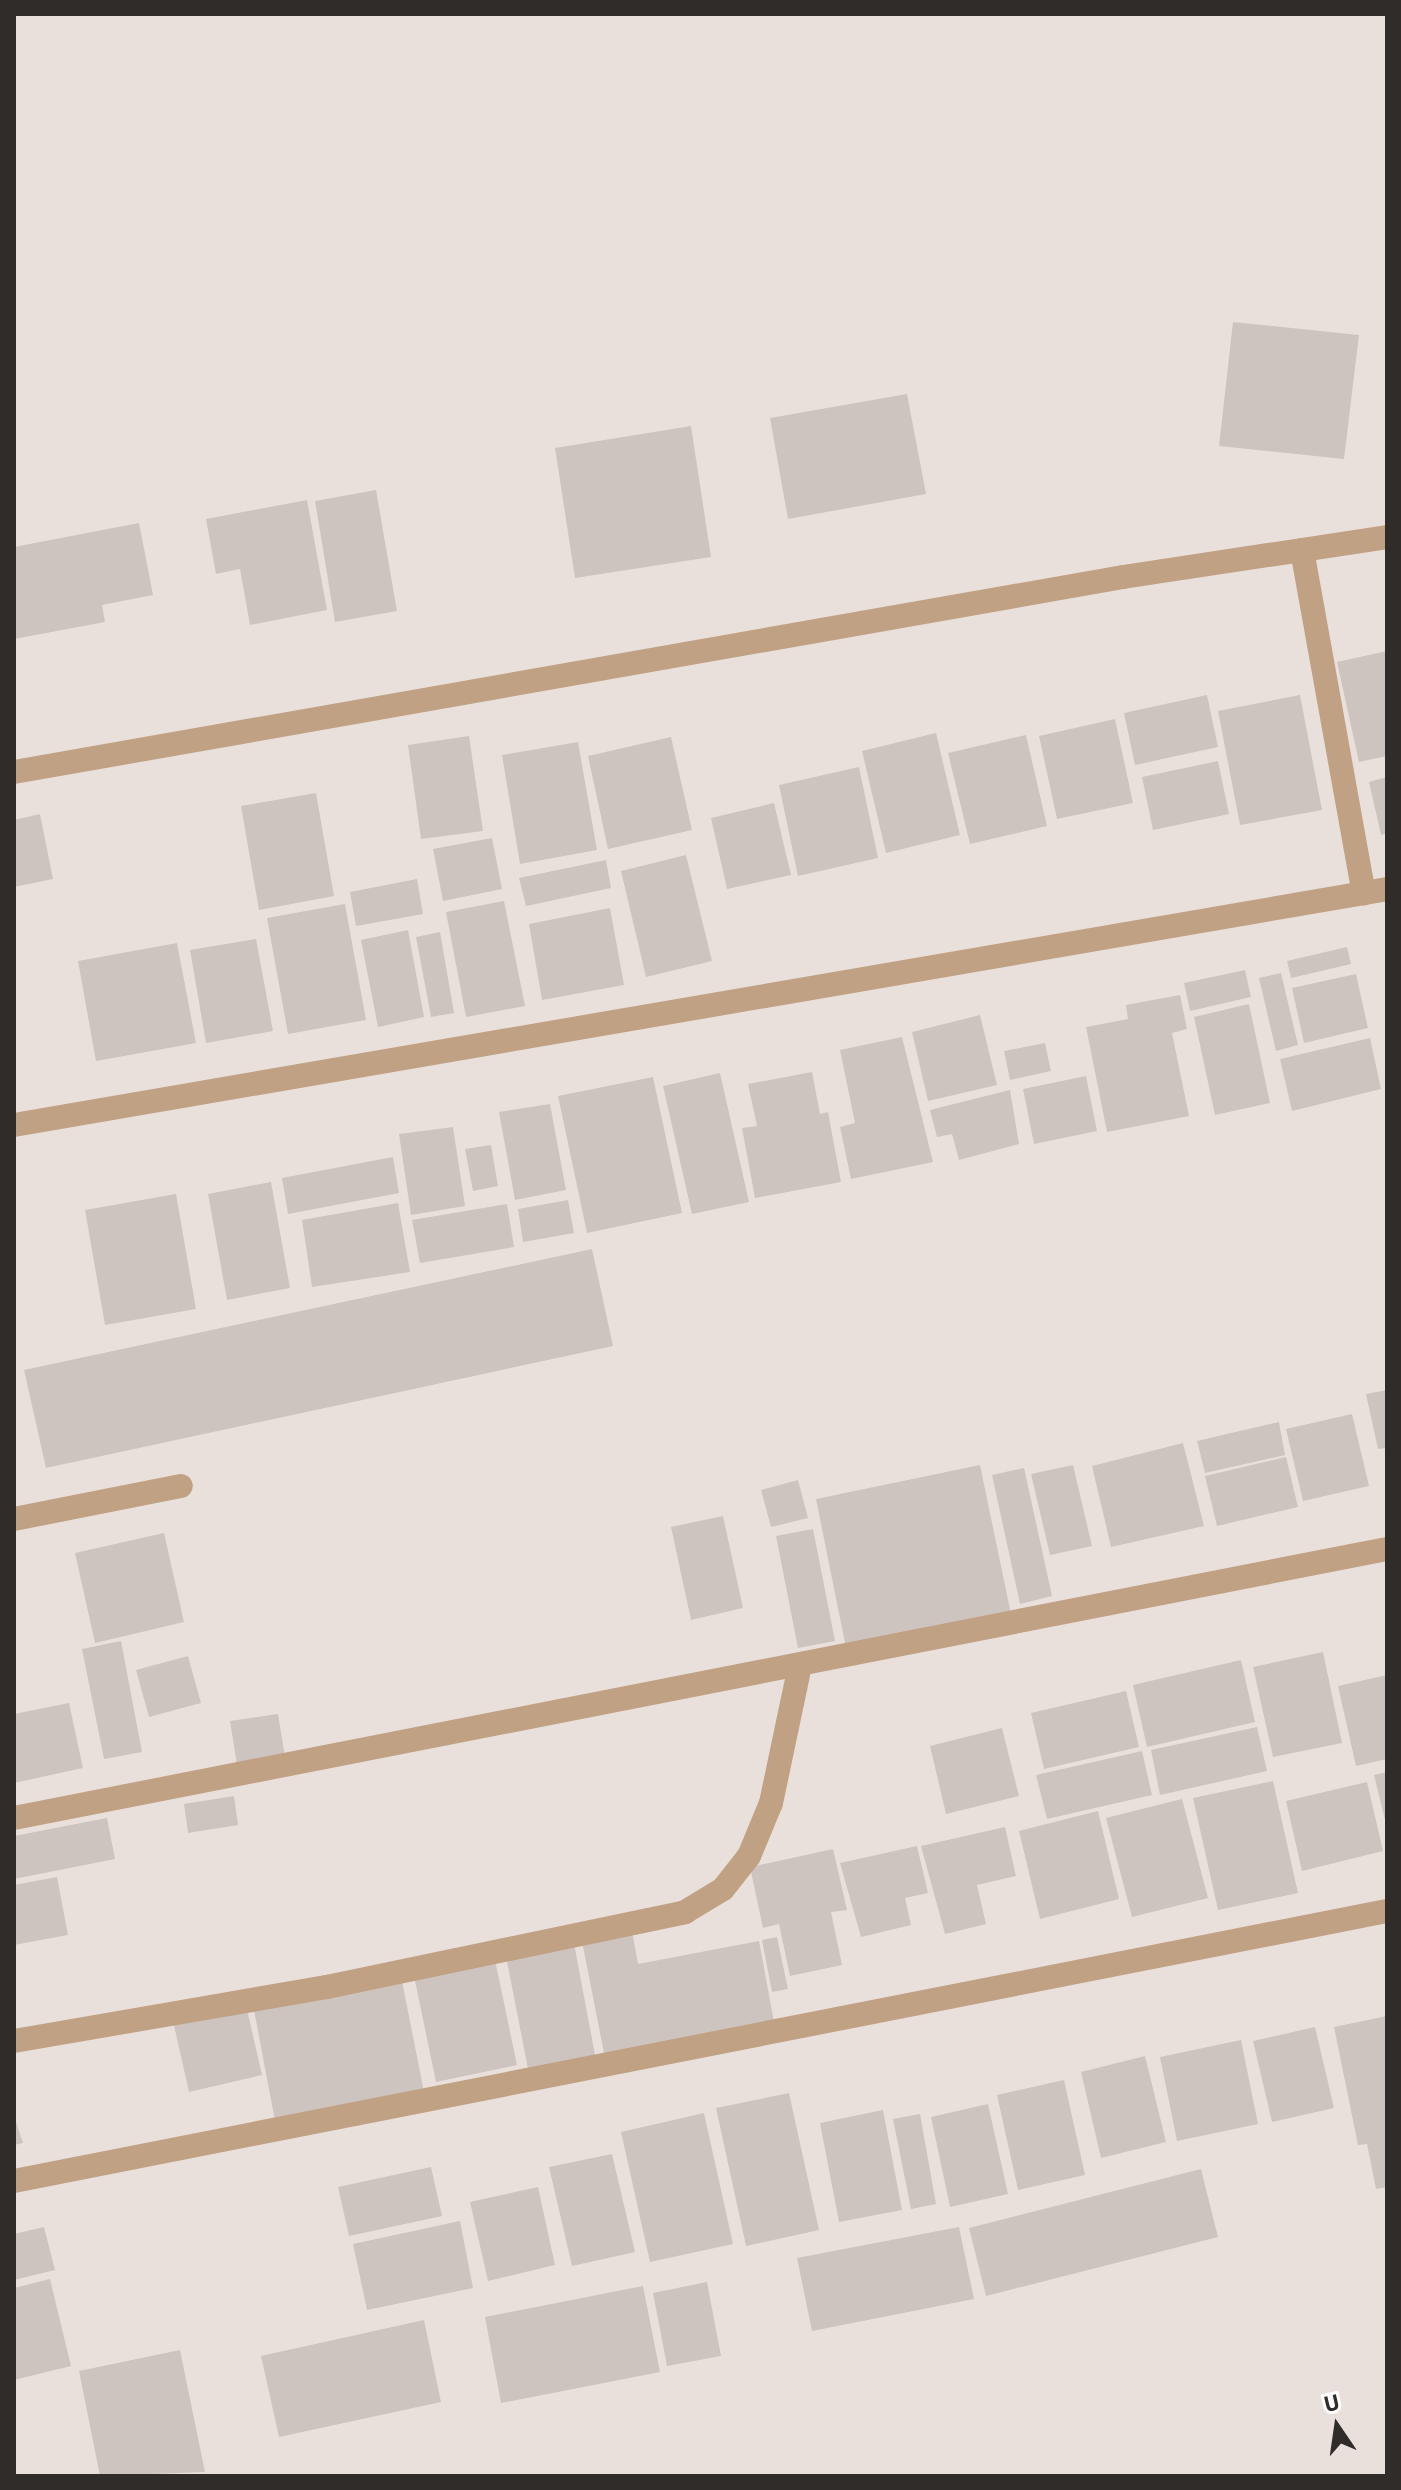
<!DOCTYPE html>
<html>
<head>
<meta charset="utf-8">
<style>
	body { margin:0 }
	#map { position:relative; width:1401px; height:2490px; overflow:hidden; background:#e9e0db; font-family:"IBM Plex Sans",sans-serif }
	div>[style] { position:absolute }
	.building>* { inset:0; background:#cdc4bf }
	.minor>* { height:24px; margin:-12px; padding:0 12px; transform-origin:12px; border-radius:12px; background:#c1a183 }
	span { translate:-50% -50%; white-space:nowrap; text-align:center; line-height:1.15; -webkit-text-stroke:6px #fff; paint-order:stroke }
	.frame { position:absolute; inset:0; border:16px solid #302c2a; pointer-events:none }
	.north { position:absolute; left:1297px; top:2386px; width:80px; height:80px; -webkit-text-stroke:6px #fff; paint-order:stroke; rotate:347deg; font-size:22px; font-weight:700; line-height:32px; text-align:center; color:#302c2a }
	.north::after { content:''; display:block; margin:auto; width:28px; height:36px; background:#302c2a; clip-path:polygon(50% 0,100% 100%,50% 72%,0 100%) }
</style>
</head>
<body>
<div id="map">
	<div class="building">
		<i style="clip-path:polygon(1233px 322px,1359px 335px,1344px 459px,1219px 446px)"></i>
		<i style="clip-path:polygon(907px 394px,926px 494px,788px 519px,770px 418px)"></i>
		<i style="clip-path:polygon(691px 426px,711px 557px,575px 578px,555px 448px)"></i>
		<i style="clip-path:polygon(376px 490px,397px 611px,335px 622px,315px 501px)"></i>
		<i style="clip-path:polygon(307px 500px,327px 610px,250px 625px,240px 569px,216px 574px,206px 519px)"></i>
		<i style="clip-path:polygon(139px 523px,153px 595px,102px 605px,105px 622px,14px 639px,14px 547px)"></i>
		<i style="clip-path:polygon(1387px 651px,1387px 756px,1359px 762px,1337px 662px)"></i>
		<i style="clip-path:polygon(1207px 695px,1218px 747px,1135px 765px,1124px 713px)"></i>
		<i style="clip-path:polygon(1300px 695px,1322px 810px,1240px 825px,1218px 711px)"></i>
		<i style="clip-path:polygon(1115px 719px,1133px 803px,1057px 819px,1039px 736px)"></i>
		<i style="clip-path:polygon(936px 733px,960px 835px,886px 853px,862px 751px)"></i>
		<i style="clip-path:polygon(1026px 735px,1047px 826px,970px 844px,948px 753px)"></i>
		<i style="clip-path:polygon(469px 736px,483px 831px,421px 839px,408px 745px)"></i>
		<i style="clip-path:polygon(671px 737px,692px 830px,608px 849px,588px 756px)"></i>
		<i style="clip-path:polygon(578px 742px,597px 850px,520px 864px,502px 755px)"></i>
		<i style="clip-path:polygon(1218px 761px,1229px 814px,1153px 830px,1142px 777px)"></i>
		<i style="clip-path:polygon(859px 767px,878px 858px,798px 876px,779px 785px)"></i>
		<i style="clip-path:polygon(1387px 777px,1387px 833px,1381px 835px,1369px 782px)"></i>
		<i style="clip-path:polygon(316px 793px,334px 896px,259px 910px,241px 806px)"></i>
		<i style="clip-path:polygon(774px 803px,791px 875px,727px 889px,711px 818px)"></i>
		<i style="clip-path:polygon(40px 814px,53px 879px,14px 887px,14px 820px)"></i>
		<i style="clip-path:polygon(492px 838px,502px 889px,443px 901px,433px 849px)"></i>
		<i style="clip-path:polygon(686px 855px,712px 961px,646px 977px,621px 871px)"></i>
		<i style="clip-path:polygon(606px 860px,611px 888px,526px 906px,519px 878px)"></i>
		<i style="clip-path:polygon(417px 879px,423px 914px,356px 926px,350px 892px)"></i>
		<i style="clip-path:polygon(504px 901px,525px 1006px,466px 1017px,446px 912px)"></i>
		<i style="clip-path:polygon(345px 904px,366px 1020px,288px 1034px,267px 918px)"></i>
		<i style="clip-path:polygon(610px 908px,624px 985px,542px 1000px,529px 924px)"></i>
		<i style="clip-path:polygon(408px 930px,424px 1017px,378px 1027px,361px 940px)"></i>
		<i style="clip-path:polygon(440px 932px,454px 1013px,431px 1017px,416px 937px)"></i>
		<i style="clip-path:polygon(256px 939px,273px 1031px,206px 1043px,190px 950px)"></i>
		<i style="clip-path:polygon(177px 943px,196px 1043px,96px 1061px,78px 961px)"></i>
		<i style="clip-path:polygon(1347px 947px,1351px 964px,1291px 978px,1287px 961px)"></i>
		<i style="clip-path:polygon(1245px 970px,1251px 997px,1190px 1011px,1184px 983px)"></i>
		<i style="clip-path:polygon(1281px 973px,1298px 1045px,1276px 1051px,1259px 978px)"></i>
		<i style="clip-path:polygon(1356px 974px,1368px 1028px,1304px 1043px,1292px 988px)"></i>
		<i style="clip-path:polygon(1180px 995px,1187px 1029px,1172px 1033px,1189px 1116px,1107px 1132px,1086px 1027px,1128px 1019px,1126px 1005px)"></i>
		<i style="clip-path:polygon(1249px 1004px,1270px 1103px,1215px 1115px,1194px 1017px)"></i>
		<i style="clip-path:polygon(980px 1015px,997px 1085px,928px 1101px,912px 1032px)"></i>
		<i style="clip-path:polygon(902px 1037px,933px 1162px,851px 1179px,840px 1127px,855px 1123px,840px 1050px)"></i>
		<i style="clip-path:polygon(1370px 1038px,1381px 1089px,1292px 1111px,1280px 1059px)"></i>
		<i style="clip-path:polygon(1045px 1043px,1051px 1071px,1010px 1080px,1004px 1051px)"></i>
		<i style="clip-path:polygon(812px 1072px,820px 1114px,828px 1112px,841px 1182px,755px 1198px,742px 1128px,757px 1126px,748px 1084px)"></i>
		<i style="clip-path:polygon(720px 1073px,749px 1202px,692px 1214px,663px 1086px)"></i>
		<i style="clip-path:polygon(1086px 1076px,1097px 1131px,1034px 1144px,1023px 1089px)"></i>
		<i style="clip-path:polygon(653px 1077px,682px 1213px,587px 1233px,558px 1096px)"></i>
		<i style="clip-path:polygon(1010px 1090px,1019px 1144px,959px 1160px,952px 1134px,937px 1137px,930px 1110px)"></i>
		<i style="clip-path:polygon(550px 1104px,566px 1190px,515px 1200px,499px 1112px)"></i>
		<i style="clip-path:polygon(453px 1127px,465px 1206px,411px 1215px,399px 1134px)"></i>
		<i style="clip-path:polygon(491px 1145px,498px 1186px,473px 1191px,465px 1149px)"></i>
		<i style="clip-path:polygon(393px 1157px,399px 1193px,288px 1214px,282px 1178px)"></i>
		<i style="clip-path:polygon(271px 1182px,290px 1288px,227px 1300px,208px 1194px)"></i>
		<i style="clip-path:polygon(176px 1194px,196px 1309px,105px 1325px,85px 1210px)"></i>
		<i style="clip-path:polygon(568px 1200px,574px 1233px,523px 1242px,518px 1209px)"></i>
		<i style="clip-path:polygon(398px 1203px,410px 1272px,312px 1287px,302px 1220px)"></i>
		<i style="clip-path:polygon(507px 1204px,514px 1247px,420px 1263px,412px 1220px)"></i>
		<i style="clip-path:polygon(592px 1249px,613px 1346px,46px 1468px,24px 1370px)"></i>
		<i style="clip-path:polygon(1387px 1390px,1387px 1448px,1378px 1449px,1366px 1394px)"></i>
		<i style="clip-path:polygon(1352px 1414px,1369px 1486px,1303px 1501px,1286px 1429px)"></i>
		<i style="clip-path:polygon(1279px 1422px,1285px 1455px,1205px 1473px,1197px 1441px)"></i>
		<i style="clip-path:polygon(1183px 1443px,1204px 1526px,1111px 1547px,1092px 1466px)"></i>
		<i style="clip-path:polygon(1286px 1457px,1298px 1507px,1217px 1526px,1205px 1476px)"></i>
		<i style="clip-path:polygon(980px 1465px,1011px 1614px,846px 1648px,816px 1499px)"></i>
		<i style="clip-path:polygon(1073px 1465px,1092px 1546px,1050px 1555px,1031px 1474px)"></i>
		<i style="clip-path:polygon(1024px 1468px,1052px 1596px,1020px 1604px,992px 1475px)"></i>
		<i style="clip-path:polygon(798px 1480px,808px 1518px,771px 1527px,761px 1490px)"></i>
		<i style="clip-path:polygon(723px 1516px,743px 1608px,691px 1620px,671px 1527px)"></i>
		<i style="clip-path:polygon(813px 1529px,835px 1641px,798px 1648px,776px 1536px)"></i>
		<i style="clip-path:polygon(164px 1533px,184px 1622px,95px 1643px,75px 1553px)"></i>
		<i style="clip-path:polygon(121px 1641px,142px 1752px,104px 1759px,82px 1649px)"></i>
		<i style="clip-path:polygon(1323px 1652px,1342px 1743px,1273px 1757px,1253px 1667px)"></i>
		<i style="clip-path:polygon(188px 1656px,201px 1703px,149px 1717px,136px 1670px)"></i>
		<i style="clip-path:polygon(1241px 1660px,1255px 1722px,1147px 1747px,1133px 1685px)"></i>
		<i style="clip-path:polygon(1387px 1675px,1387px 1759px,1356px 1766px,1338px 1686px)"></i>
		<i style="clip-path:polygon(1126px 1691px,1139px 1747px,1044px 1769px,1031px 1713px)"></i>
		<i style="clip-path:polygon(69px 1703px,83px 1768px,14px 1783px,14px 1714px)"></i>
		<i style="clip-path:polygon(278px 1714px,285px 1757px,237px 1765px,230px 1721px)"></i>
		<i style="clip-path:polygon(1257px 1727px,1267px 1771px,1160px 1795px,1151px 1750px)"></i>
		<i style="clip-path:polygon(1002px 1728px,1019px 1796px,946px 1814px,930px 1746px)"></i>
		<i style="clip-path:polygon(1142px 1751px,1152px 1795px,1047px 1819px,1036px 1775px)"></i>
		<i style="clip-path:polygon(1387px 1772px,1387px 1824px,1386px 1824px,1374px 1775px)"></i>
		<i style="clip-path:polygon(1273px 1781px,1298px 1893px,1218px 1910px,1193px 1798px)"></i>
		<i style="clip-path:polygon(1367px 1782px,1383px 1851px,1302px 1871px,1286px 1801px)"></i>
		<i style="clip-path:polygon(234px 1796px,238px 1825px,188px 1833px,184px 1804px)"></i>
		<i style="clip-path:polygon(1182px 1799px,1208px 1898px,1132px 1917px,1106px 1818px)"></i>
		<i style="clip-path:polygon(1098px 1811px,1119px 1899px,1040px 1919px,1019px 1831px)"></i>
		<i style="clip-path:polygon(107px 1818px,115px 1859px,14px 1879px,14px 1836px)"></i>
		<i style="clip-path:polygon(1005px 1827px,1016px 1876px,977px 1885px,986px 1924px,945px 1934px,921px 1846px)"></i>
		<i style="clip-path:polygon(917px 1846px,928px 1893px,905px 1898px,911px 1925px,861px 1937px,840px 1863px)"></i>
		<i style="clip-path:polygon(833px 1849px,847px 1910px,831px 1912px,842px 1965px,790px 1976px,779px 1924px,763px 1928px,750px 1867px)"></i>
		<i style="clip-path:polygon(57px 1877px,68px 1935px,14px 1945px,14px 1885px)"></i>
		<i style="clip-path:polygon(631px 1926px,638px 1964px,759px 1941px,774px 2022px,604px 2053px,581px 1936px)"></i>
		<i style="clip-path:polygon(777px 1937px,788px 1989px,772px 1992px,762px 1940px)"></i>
		<i style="clip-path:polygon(573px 1938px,596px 2060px,529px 2074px,505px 1951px)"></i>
		<i style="clip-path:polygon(494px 1955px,517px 2065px,436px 2082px,413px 1971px)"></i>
		<i style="clip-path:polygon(401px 1976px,425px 2097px,276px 2126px,253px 2005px)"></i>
		<i style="clip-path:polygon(246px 2005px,262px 2075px,189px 2092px,173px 2021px)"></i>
		<i style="clip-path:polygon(1387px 2016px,1387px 2187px,1376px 2189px,1367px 2144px,1358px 2145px,1334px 2027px)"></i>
		<i style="clip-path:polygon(1315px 2027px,1334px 2108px,1272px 2122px,1253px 2041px)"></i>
		<i style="clip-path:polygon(1241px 2040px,1258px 2124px,1177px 2141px,1160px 2057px)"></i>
		<i style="clip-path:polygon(1145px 2056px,1166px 2142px,1101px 2158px,1081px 2072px)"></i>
		<i style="clip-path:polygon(1064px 2080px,1085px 2175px,1018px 2190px,997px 2095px)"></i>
		<i style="clip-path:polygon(789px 2093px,819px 2230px,746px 2246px,716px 2108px)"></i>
		<i style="clip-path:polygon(988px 2104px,1008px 2194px,950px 2207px,931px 2117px)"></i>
		<i style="clip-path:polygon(883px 2110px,902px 2210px,839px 2222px,820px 2123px)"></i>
		<i style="clip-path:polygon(704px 2113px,733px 2244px,650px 2262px,621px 2132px)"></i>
		<i style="clip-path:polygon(920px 2114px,936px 2204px,911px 2209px,893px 2119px)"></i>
		<i style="clip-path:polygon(14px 2116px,23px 2143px,14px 2145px)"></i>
		<i style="clip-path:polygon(612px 2154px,635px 2252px,572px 2266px,549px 2167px)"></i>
		<i style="clip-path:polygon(431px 2167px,442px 2216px,349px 2236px,338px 2187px)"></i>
		<i style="clip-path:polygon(1201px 2169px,1218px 2237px,986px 2296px,969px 2228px)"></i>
		<i style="clip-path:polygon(538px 2187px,555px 2265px,488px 2281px,470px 2202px)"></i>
		<i style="clip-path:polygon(460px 2221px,473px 2288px,367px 2310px,353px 2244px)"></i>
		<i style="clip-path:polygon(44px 2227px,55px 2270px,14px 2280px,14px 2234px)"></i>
		<i style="clip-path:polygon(959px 2227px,974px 2299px,812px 2331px,797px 2258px)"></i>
		<i style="clip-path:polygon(50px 2279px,71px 2366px,14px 2380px,14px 2288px)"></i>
		<i style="clip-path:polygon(707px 2282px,721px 2356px,667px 2366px,653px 2293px)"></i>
		<i style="clip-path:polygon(643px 2286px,660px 2372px,501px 2403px,485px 2317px)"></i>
		<i style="clip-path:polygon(424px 2320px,441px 2402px,279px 2437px,261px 2356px)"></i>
		<i style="clip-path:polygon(180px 2350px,205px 2472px,100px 2476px,79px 2371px)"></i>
	</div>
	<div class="minor">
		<i style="left:1302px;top:550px;width:349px;rotate:79.8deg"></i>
		<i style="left:14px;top:772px;width:1126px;rotate:-9.97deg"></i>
		<i style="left:1123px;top:577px;width:267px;rotate:-8.6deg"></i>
		<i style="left:14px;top:1125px;width:1393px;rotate:-9.75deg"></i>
		<i style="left:14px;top:1519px;width:170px;rotate:-11.2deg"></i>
		<i style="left:14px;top:1818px;width:1399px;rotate:-11.09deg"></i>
		<i style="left:14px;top:2041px;width:318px;rotate:-9.8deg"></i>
		<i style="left:327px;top:1987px;width:366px;rotate:-11.8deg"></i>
		<i style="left:685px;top:1912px;width:44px;rotate:-31.2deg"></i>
		<i style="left:723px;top:1889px;width:42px;rotate:-51.8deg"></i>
		<i style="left:749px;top:1856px;width:57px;rotate:-67.5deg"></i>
		<i style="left:771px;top:1803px;width:141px;rotate:-78.1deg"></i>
		<i style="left:14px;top:2181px;width:1399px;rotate:-11.13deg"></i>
	</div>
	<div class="frame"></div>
	<div class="north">U</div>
</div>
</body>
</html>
